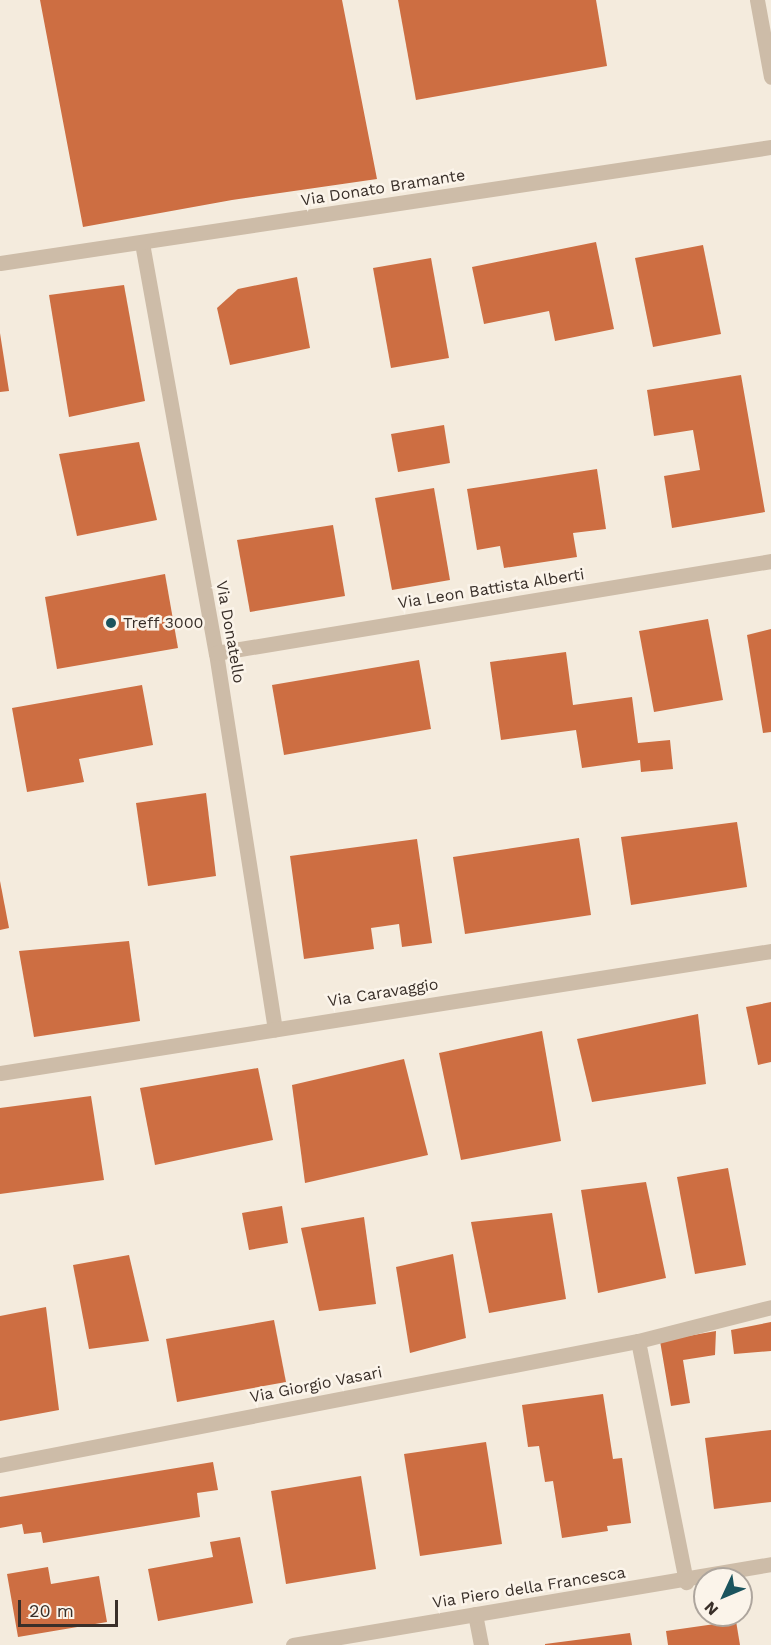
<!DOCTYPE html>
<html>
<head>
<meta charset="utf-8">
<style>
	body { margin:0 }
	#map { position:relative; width:771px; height:1645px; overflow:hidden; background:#f4ebdd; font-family:"Work Sans",sans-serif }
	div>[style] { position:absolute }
	.building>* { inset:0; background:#cd6e42 }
	.minor>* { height:15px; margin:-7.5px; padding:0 7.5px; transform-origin:7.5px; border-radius:7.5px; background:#cdbca8 }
	.dots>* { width:16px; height:16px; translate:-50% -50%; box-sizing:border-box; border:3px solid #fbf4ea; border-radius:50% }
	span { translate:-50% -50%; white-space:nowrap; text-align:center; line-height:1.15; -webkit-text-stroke:5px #fbf4ea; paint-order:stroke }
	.street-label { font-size:16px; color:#392f29 }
	.poi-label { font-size:16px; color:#392f29 }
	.left { translate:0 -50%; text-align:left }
	.north { position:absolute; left:693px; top:1567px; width:60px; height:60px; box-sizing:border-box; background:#fbf4ea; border:2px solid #ada59d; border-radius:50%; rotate:226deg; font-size:16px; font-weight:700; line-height:24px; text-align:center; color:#392f29 }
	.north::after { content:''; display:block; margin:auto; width:21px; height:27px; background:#1b545e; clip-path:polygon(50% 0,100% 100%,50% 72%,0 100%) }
	.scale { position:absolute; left:18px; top:1600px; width:100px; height:27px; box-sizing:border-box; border:3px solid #392f29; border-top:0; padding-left:8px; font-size:18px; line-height:21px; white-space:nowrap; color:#392f29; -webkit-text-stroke:4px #fbf4ea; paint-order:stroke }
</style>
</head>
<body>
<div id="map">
	<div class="building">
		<i style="clip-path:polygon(40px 0,342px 0,377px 179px,232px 200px,83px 227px)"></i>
		<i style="clip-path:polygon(398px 0,596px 0,607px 66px,416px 100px)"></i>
		<i style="clip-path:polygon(596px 242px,614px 329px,555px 341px,549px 311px,484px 324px,472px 267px)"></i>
		<i style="clip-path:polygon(703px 245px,721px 334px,653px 347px,635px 258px)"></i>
		<i style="clip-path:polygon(431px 258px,449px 358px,391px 368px,373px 268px)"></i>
		<i style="clip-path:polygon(297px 277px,310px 348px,230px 365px,217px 308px,238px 289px)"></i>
		<i style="clip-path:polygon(124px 285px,145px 401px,69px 417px,49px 295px)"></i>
		<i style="clip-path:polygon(0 333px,9px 391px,0 392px)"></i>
		<i style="clip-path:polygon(741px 375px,765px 512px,672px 528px,664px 476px,700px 470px,693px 430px,654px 436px,647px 390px)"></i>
		<i style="clip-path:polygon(444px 425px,450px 463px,398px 472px,391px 434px)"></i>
		<i style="clip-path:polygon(139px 442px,157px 520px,77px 536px,59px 454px)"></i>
		<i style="clip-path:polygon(597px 469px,606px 529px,573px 533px,577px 557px,504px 568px,500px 546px,477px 550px,467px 489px)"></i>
		<i style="clip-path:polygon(434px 488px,450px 580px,392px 590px,375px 498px)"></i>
		<i style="clip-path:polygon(333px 525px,345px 596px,250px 612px,237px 540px)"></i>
		<i style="clip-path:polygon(165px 574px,178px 648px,57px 669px,45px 597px)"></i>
		<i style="clip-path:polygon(708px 619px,723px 700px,654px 712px,639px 631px)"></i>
		<i style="clip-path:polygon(771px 629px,771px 732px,763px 733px,747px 635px)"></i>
		<i style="clip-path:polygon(566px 652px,573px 705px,632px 697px,638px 743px,670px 740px,673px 769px,641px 772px,640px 760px,582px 768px,576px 730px,501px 740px,490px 662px)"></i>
		<i style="clip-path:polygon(419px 660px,431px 729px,284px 755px,272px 685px)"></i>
		<i style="clip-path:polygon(142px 685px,153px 745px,79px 759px,84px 782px,27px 792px,12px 708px)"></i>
		<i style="clip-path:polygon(206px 793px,216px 876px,148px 886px,136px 803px)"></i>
		<i style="clip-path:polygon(737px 822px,747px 887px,631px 905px,621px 837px)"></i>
		<i style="clip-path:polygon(579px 838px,591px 915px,465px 934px,453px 857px)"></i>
		<i style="clip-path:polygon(417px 839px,432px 943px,402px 947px,399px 924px,371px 928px,374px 949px,304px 959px,290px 856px)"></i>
		<i style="clip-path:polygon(0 881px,9px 928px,0 930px)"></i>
		<i style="clip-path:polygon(129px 941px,140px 1021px,34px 1037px,19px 951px)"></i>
		<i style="clip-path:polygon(771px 1002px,771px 1062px,758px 1065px,746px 1007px)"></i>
		<i style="clip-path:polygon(698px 1014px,706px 1084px,592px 1102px,577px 1039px)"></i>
		<i style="clip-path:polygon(542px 1031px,561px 1141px,461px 1160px,439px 1053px)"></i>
		<i style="clip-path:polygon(404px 1059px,428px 1155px,305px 1183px,292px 1085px)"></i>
		<i style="clip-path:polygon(258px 1068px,273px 1140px,155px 1165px,140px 1088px)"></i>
		<i style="clip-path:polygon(91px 1096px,104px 1180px,0 1194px,0 1108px)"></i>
		<i style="clip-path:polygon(728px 1168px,746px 1265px,695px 1274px,677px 1177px)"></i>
		<i style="clip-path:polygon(646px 1182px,666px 1278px,598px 1293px,581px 1190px)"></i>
		<i style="clip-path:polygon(282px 1206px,288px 1243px,249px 1250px,242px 1213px)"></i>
		<i style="clip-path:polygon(552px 1213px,566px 1299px,489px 1313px,471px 1222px)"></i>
		<i style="clip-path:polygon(364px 1217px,376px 1304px,319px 1311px,301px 1228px)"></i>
		<i style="clip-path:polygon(453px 1254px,466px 1338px,410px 1353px,396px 1267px)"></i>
		<i style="clip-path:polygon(129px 1255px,149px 1341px,89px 1349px,73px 1265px)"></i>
		<i style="clip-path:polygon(46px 1307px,59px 1410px,0 1421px,0 1316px)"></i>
		<i style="clip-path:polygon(274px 1320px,286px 1382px,177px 1402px,166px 1339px)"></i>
		<i style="clip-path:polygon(771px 1322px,771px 1351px,734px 1354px,731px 1330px)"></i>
		<i style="clip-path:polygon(716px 1331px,715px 1355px,683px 1360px,690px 1403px,671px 1406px,660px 1341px)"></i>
		<i style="clip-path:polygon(603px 1394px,613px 1459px,622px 1458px,631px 1523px,607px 1526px,608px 1531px,562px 1538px,553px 1481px,545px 1482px,539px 1446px,528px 1447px,522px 1405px)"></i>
		<i style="clip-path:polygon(771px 1430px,771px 1502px,714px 1509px,705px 1438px)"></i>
		<i style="clip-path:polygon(486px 1442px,502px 1544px,420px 1556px,404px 1454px)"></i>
		<i style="clip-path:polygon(213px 1462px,218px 1490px,197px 1493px,200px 1517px,43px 1543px,41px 1532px,24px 1534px,22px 1524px,0 1528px,0 1497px)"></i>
		<i style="clip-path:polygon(361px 1476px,376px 1569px,286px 1584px,271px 1491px)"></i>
		<i style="clip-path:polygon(240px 1537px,253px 1603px,158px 1621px,148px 1569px,213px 1557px,210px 1542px)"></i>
		<i style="clip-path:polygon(48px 1567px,51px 1584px,99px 1576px,107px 1622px,18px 1637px,7px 1574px)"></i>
		<i style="clip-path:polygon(736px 1621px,740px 1645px,668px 1645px,666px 1631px)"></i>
		<i style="clip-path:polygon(630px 1633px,632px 1645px,545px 1645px,545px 1644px)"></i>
	</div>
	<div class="minor">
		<i style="left:757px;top:0;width:78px;rotate:79.7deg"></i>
		<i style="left:142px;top:243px;width:417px;rotate:79.8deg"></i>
		<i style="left:216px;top:653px;width:381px;rotate:81.1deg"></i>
		<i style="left:0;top:263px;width:780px;rotate:-8.56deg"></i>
		<i style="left:216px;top:653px;width:563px;rotate:-9.41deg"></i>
		<i style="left:0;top:1073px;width:781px;rotate:-8.99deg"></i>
		<i style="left:638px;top:1341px;width:137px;rotate:-14.3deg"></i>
		<i style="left:0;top:1465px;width:650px;rotate:-11deg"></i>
		<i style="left:638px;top:1341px;width:246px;rotate:78.7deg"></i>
		<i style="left:475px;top:1614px;width:32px;rotate:79deg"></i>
		<i style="left:293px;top:1645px;width:485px;rotate:-9.6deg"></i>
	</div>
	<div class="dots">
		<i style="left:111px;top:623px;background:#1b545e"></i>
	</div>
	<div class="street-label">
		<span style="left:383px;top:188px;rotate:-9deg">Via Donato Bramante</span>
		<span style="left:491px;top:589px;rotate:-9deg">Via Leon Battista Alberti</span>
		<span style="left:230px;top:632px;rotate:80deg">Via Donatello</span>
		<span style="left:383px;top:993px;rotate:-9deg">Via Caravaggio</span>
		<span style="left:316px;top:1385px;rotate:-11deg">Via Giorgio Vasari</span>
		<span style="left:529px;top:1588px;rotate:-9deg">Via Piero della Francesca</span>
	</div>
	<div class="poi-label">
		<span class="left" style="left:123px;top:623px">Treff 3000</span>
	</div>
	<div class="north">N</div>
	<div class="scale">20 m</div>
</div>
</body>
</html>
